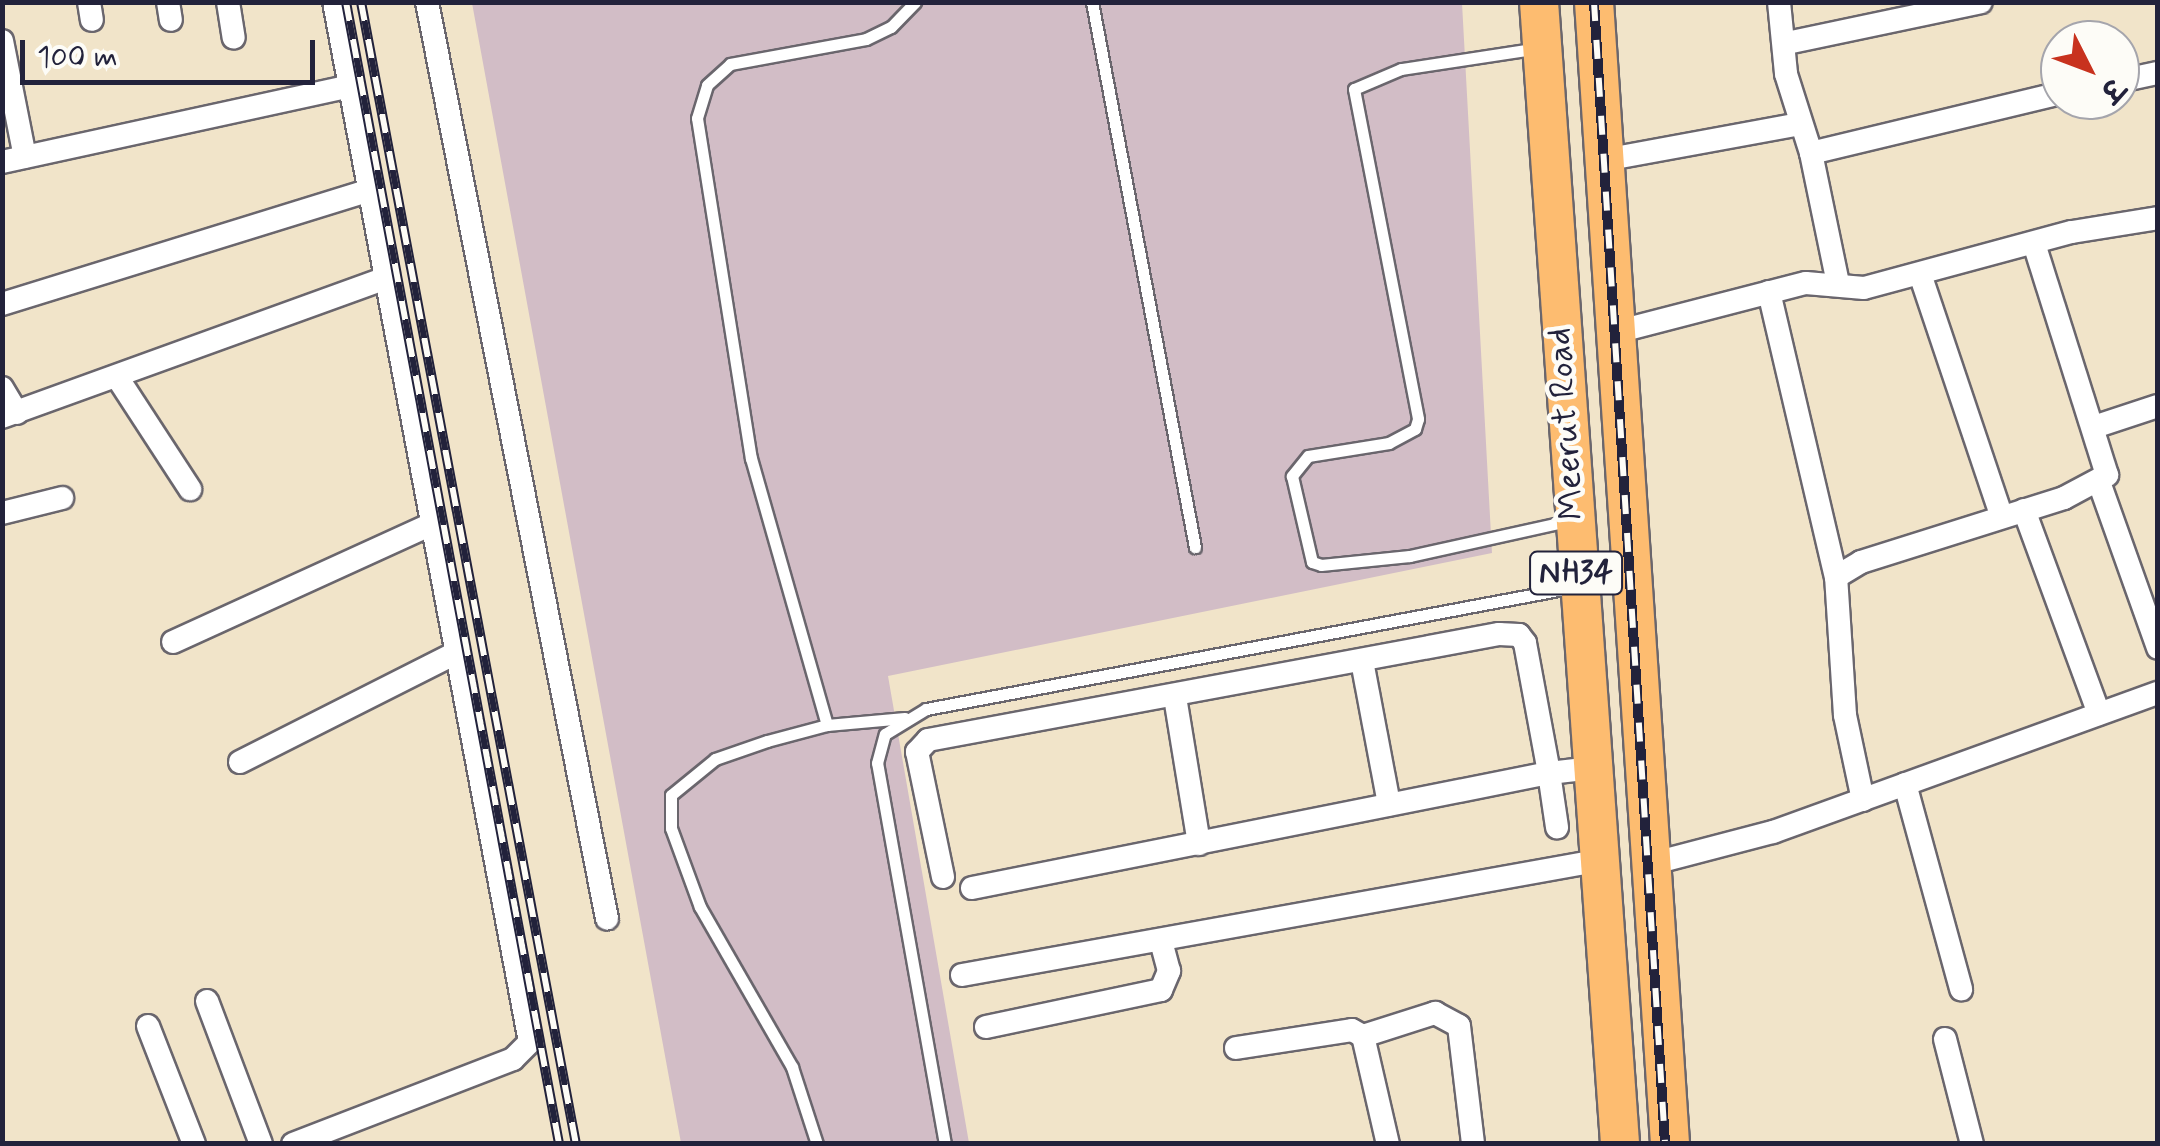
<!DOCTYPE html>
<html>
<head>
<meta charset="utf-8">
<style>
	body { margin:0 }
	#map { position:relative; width:2160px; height:1146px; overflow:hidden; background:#f1e4c9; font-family:Mynerve,"Playpen Sans Deva",sans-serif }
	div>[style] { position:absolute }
	.industrial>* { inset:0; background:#d2bdc6 }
	.roads { filter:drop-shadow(2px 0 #6a666d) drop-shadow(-2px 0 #6a666d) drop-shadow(0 2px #6a666d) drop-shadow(0 -2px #6a666d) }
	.service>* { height:11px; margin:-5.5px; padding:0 5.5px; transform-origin:5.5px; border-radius:5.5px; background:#fff }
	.minor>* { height:22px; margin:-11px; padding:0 11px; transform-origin:11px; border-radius:11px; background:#fff }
	.trunk>* { height:38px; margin:-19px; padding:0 19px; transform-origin:19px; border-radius:19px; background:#fdbc70 }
	.rail>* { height:10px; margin-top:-5px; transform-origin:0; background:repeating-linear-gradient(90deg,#fdfcf7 0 19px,#22223b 0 38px); box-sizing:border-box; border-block:2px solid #22223b }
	span { translate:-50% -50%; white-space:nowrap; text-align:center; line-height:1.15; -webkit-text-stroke:9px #fdfcf7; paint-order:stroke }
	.shield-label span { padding:2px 8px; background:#fdfcf7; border:2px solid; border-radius:8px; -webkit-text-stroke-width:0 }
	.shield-label { font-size:32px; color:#22223b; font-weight:700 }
	.street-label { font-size:35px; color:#22223b }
	.frame { position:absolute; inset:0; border:5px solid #22223b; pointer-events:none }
	.north { position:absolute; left:2040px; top:20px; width:100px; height:100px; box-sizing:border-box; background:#fdfcf7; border:2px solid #a5a5ac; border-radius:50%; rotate:132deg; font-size:28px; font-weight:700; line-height:40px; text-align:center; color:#22223b }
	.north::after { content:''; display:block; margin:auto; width:35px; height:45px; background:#c8321e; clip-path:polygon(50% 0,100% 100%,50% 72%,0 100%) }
	.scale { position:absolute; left:20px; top:40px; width:295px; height:45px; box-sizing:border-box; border:5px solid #22223b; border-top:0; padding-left:12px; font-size:30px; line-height:35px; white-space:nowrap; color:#22223b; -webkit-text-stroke:8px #fdfcf7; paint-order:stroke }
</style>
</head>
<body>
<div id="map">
	<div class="industrial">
		<i style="clip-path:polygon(472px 3px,1462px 3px,1492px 553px,888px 676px,969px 1143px,681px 1143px)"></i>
	</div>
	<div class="roads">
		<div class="service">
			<i style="left:1092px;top:2px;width:555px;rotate:79.3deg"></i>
			<i style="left:1539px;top:48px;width:140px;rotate:171.3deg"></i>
			<i style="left:1401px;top:69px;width:51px;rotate:156.9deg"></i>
			<i style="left:1354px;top:89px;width:336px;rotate:79deg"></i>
			<i style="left:1418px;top:419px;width:10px;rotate:107deg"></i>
			<i style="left:1415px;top:429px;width:30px;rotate:152deg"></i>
			<i style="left:1389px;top:443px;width:82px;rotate:170.9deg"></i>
			<i style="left:1308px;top:456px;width:26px;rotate:129deg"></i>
			<i style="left:1292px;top:476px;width:88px;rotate:76.9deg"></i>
			<i style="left:1312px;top:562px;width:9px;rotate:18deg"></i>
			<i style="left:1321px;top:565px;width:89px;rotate:-5.8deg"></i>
			<i style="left:1410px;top:556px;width:162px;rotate:-12.5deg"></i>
			<i style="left:827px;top:725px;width:277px;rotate:-105.9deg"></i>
			<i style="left:751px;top:459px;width:345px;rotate:-99deg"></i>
			<i style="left:697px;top:118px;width:34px;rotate:-73deg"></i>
			<i style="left:707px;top:85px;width:31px;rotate:-42deg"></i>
			<i style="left:730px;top:64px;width:138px;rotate:-10.4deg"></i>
			<i style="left:866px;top:39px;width:28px;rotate:-26deg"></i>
			<i style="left:891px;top:27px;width:35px;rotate:-46deg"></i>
			<i style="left:817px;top:1144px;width:81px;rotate:-108deg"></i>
			<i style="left:792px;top:1067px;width:185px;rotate:-119.9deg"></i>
			<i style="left:700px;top:907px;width:84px;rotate:-110.2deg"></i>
			<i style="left:671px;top:828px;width:33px;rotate:-90deg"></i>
			<i style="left:671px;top:795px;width:57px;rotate:-39.3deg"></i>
			<i style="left:715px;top:759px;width:55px;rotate:-19.1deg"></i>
			<i style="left:767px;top:741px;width:62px;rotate:-14.9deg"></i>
			<i style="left:827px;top:725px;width:78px;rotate:-5.1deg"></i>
			<i style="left:945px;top:1144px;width:387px;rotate:-100.1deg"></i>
			<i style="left:877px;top:763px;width:30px;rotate:-75deg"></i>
			<i style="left:885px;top:734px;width:48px;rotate:-31.4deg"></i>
			<i style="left:926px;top:709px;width:713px;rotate:-10.66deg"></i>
		</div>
		<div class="minor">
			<i style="left:89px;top:2px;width:18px;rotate:81deg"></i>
			<i style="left:168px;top:2px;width:18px;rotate:81deg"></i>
			<i style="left:228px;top:2px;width:36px;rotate:81deg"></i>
			<i style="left:427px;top:2px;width:934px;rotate:78.89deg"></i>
			<i style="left:1779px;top:2px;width:72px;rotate:84.4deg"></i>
			<i style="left:1786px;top:74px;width:83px;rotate:72.4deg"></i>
			<i style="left:1811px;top:153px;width:133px;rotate:78.3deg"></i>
			<i style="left:2px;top:41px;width:118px;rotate:78.8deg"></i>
			<i style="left:1787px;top:43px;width:198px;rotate:-11.9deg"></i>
			<i style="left:2120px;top:81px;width:39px;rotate:-12deg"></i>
			<i style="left:1811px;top:153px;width:256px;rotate:-13.5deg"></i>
			<i style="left:1604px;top:160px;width:200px;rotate:-10.4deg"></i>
			<i style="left:2px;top:162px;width:357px;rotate:-12.3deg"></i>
			<i style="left:1920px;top:274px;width:256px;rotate:71.4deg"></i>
			<i style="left:1769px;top:292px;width:293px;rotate:76.8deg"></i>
			<i style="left:2px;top:304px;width:383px;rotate:-17.2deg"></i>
			<i style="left:1616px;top:332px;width:196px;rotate:-14.5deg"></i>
			<i style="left:1806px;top:283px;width:58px;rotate:4.9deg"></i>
			<i style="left:1864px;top:288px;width:215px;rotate:-15.1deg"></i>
			<i style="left:2072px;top:232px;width:87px;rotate:-9.2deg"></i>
			<i style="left:117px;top:377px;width:134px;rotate:56.9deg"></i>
			<i style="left:2px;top:388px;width:29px;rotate:59deg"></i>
			<i style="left:2px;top:417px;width:406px;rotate:-19.9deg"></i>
			<i style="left:2094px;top:427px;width:67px;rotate:-18.2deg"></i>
			<i style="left:2099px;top:482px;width:176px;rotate:70.4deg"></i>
			<i style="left:2024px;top:510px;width:217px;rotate:69.8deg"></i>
			<i style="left:2px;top:513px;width:62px;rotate:-14deg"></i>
			<i style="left:173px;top:642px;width:285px;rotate:-24.5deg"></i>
			<i style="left:1362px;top:661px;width:146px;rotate:79.3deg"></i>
			<i style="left:1175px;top:697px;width:149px;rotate:80.7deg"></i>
			<i style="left:240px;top:762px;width:242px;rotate:-26.8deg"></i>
			<i style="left:1905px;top:784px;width:213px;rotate:74.7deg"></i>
			<i style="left:1863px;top:800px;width:87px;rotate:-102deg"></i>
			<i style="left:1845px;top:715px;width:138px;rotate:-93.7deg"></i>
			<i style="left:1836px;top:577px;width:29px;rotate:-31deg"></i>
			<i style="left:1861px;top:562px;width:213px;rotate:-17.5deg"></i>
			<i style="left:2064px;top:498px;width:49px;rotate:-28.1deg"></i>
			<i style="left:2107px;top:475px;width:243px;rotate:-107.5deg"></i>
			<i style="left:1650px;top:864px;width:127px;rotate:-14.6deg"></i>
			<i style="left:1773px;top:832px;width:409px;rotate:-19.9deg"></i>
			<i style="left:943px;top:877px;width:128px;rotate:-101.7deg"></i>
			<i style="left:917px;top:752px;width:16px;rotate:-47deg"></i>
			<i style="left:928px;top:740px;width:581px;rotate:-10.52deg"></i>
			<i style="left:1499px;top:634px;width:20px;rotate:3deg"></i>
			<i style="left:1519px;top:635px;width:10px;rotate:53deg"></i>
			<i style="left:1525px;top:643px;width:132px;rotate:79.5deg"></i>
			<i style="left:1549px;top:773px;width:44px;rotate:-6.5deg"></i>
			<i style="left:972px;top:888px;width:588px;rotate:-11.27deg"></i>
			<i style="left:1549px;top:773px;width:55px;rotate:81.6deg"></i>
			<i style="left:962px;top:975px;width:650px;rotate:-10.19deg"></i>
			<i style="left:207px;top:1001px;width:153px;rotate:69.3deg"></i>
			<i style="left:148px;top:1026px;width:127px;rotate:68.7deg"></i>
			<i style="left:986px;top:1027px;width:179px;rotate:-11.9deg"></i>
			<i style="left:1161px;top:990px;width:21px;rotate:-67deg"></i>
			<i style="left:1169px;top:971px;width:31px;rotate:-105deg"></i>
			<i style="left:1363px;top:1036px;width:76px;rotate:-17.7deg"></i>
			<i style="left:1435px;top:1013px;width:27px;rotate:28deg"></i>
			<i style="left:1459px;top:1026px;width:119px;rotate:83.2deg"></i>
			<i style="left:1945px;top:1039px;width:108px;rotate:75.6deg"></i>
			<i style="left:1236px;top:1048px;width:117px;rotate:-8.8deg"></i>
			<i style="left:1352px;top:1030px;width:13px;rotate:29deg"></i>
			<i style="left:1363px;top:1036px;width:111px;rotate:77deg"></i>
			<i style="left:293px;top:1144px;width:236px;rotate:-21.1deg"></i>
			<i style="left:513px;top:1059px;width:24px;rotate:-45deg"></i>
			<i style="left:530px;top:1042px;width:1058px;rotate:-100.67deg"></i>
		</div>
		<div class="trunk">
			<i style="left:1539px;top:2px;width:1145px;rotate:85.94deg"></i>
			<i style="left:1594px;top:2px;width:1145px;rotate:86.19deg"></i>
		</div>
	</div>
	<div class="rail">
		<i style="left:346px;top:2px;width:1162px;rotate:79.43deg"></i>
		<i style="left:361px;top:2px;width:1162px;rotate:79.34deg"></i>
		<i style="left:1594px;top:2px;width:1144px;rotate:86.44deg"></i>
	</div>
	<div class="shield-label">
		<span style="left:1576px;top:573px">NH34</span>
	</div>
	<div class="street-label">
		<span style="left:1566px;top:424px;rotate:-94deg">Meerut Road</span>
	</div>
	<div class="frame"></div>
	<div class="north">उ</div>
	<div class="scale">100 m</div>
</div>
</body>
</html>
